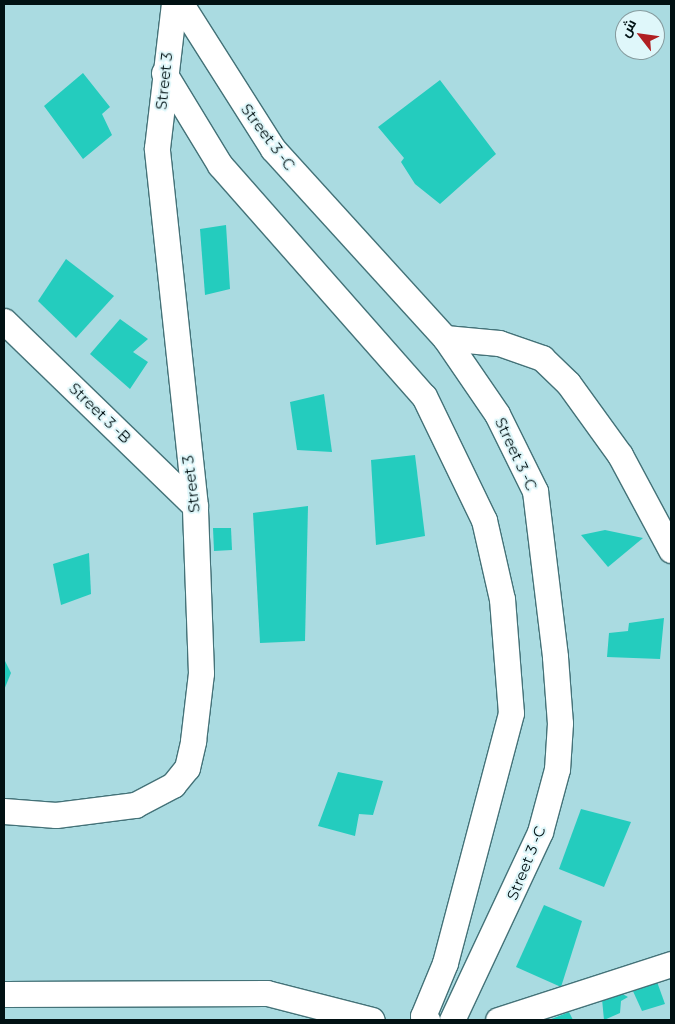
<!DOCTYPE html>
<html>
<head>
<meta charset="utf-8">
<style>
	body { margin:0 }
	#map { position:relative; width:675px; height:1024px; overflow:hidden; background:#aadbe1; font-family:Montserrat,Cairo,sans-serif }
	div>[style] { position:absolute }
	.building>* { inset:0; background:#24ccbe }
	.roads { filter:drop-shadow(1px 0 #447278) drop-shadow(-1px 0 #447278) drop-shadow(0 1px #447278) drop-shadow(0 -1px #447278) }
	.minor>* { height:25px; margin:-12.5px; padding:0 12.5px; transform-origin:12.5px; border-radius:12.5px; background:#fff }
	span { translate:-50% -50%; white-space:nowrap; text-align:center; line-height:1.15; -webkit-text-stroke:4px #dff7fa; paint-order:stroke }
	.street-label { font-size:15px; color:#011113 }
	.frame { position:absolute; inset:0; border:5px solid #011113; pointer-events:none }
	.north { position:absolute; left:615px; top:10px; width:50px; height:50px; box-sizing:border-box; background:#dff7fa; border:1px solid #869b9e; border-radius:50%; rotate:300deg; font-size:14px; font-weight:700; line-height:20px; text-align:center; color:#011113 }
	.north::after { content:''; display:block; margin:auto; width:18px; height:22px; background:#b01f22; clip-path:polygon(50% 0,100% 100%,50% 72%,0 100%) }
</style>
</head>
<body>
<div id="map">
	<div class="building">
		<i style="clip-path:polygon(83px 73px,110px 107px,102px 114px,112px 135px,83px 159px,44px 106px)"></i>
		<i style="clip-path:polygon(440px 80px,496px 154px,440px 204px,415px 184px,401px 162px,404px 158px,378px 127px)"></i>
		<i style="clip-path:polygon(226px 225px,230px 289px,205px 295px,200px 229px)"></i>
		<i style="clip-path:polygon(66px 259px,114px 296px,76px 338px,38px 301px)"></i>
		<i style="clip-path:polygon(120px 319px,148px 339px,133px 352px,148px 362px,130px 389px,90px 354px)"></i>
		<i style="clip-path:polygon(324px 394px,332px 452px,297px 450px,290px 402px)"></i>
		<i style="clip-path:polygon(415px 455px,425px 536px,376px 545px,371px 460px)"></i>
		<i style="clip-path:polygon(308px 506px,305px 641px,260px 643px,253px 513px)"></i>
		<i style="clip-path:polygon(213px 528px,231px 528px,232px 550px,214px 551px)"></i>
		<i style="clip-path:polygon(605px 530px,643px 538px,608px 567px,581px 535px)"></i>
		<i style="clip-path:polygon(89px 553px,91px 594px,61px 605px,53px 564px)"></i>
		<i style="clip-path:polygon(664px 618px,660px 659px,607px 657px,609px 633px,628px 631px,629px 623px)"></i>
		<i style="clip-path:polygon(4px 659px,11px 673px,4px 690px)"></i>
		<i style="clip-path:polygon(338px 772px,383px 781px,373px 815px,359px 814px,355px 836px,318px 826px)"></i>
		<i style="clip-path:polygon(581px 809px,631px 822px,604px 887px,559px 869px)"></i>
		<i style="clip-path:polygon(544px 905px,582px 921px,561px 987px,516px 967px)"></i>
		<i style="clip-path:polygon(656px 979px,665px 1004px,642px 1011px,632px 989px)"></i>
		<i style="clip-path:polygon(619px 992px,628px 997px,621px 1001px,620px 1013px,604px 1020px,602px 999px)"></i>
		<i style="clip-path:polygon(569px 1012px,573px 1020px,549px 1020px)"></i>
	</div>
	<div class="roads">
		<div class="minor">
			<i style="left:181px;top:4px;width:172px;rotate:57.6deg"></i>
			<i style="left:273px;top:149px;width:256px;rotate:47.7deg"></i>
			<i style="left:445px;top:338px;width:92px;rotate:55.6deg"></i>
			<i style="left:497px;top:414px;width:86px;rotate:63.7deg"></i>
			<i style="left:535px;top:491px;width:167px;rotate:83.1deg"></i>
			<i style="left:555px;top:657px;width:66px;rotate:85.7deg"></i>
			<i style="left:560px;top:723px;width:46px;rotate:93.7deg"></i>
			<i style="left:557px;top:769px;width:65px;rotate:105.1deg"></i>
			<i style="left:540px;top:832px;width:208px;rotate:115.1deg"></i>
			<i style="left:164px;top:73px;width:108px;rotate:58.7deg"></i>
			<i style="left:220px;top:165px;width:308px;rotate:48.6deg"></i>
			<i style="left:424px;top:396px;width:138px;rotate:64.2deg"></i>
			<i style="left:484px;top:520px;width:81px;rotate:77.2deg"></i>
			<i style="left:502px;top:599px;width:114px;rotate:85.5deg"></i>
			<i style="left:511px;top:713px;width:259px;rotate:104.8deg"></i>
			<i style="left:445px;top:963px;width:57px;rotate:112.5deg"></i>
			<i style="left:423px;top:1016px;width:6px;rotate:45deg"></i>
			<i style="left:4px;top:321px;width:266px;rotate:44.1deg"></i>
			<i style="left:445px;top:338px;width:54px;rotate:5.3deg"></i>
			<i style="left:499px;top:343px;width:46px;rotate:19.2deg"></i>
			<i style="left:542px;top:358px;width:36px;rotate:44deg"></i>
			<i style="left:568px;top:383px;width:89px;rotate:54.2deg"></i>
			<i style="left:620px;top:455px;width:108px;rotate:61.8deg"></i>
			<i style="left:4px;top:811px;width:52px;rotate:4.4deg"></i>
			<i style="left:56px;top:815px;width:80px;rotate:-7.2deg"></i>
			<i style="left:135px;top:805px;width:43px;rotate:-27.8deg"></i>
			<i style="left:173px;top:785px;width:22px;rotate:-51deg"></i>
			<i style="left:187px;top:768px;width:28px;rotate:-77deg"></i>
			<i style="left:193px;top:741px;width:68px;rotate:-83.3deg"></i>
			<i style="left:201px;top:673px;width:167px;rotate:-92.1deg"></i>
			<i style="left:195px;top:506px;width:360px;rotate:-96.1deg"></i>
			<i style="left:157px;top:148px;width:145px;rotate:-83.3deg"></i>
			<i style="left:4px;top:994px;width:263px;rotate:-0.2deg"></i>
			<i style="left:267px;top:993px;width:108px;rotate:14.4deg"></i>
			<i style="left:498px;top:1020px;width:182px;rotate:-17.9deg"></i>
		</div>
	</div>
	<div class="street-label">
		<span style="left:164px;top:81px;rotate:-84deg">Street 3</span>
		<span style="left:268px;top:137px;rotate:53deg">Street 3 -C</span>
		<span style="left:100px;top:413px;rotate:44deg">Street 3 -B</span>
		<span style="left:516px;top:454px;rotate:65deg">Street 3 -C</span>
		<span style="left:191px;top:484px;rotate:-97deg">Street 3</span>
		<span style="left:526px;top:863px;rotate:-68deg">Street 3 -C</span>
	</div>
	<div class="frame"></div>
	<div class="north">ش</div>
</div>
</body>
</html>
